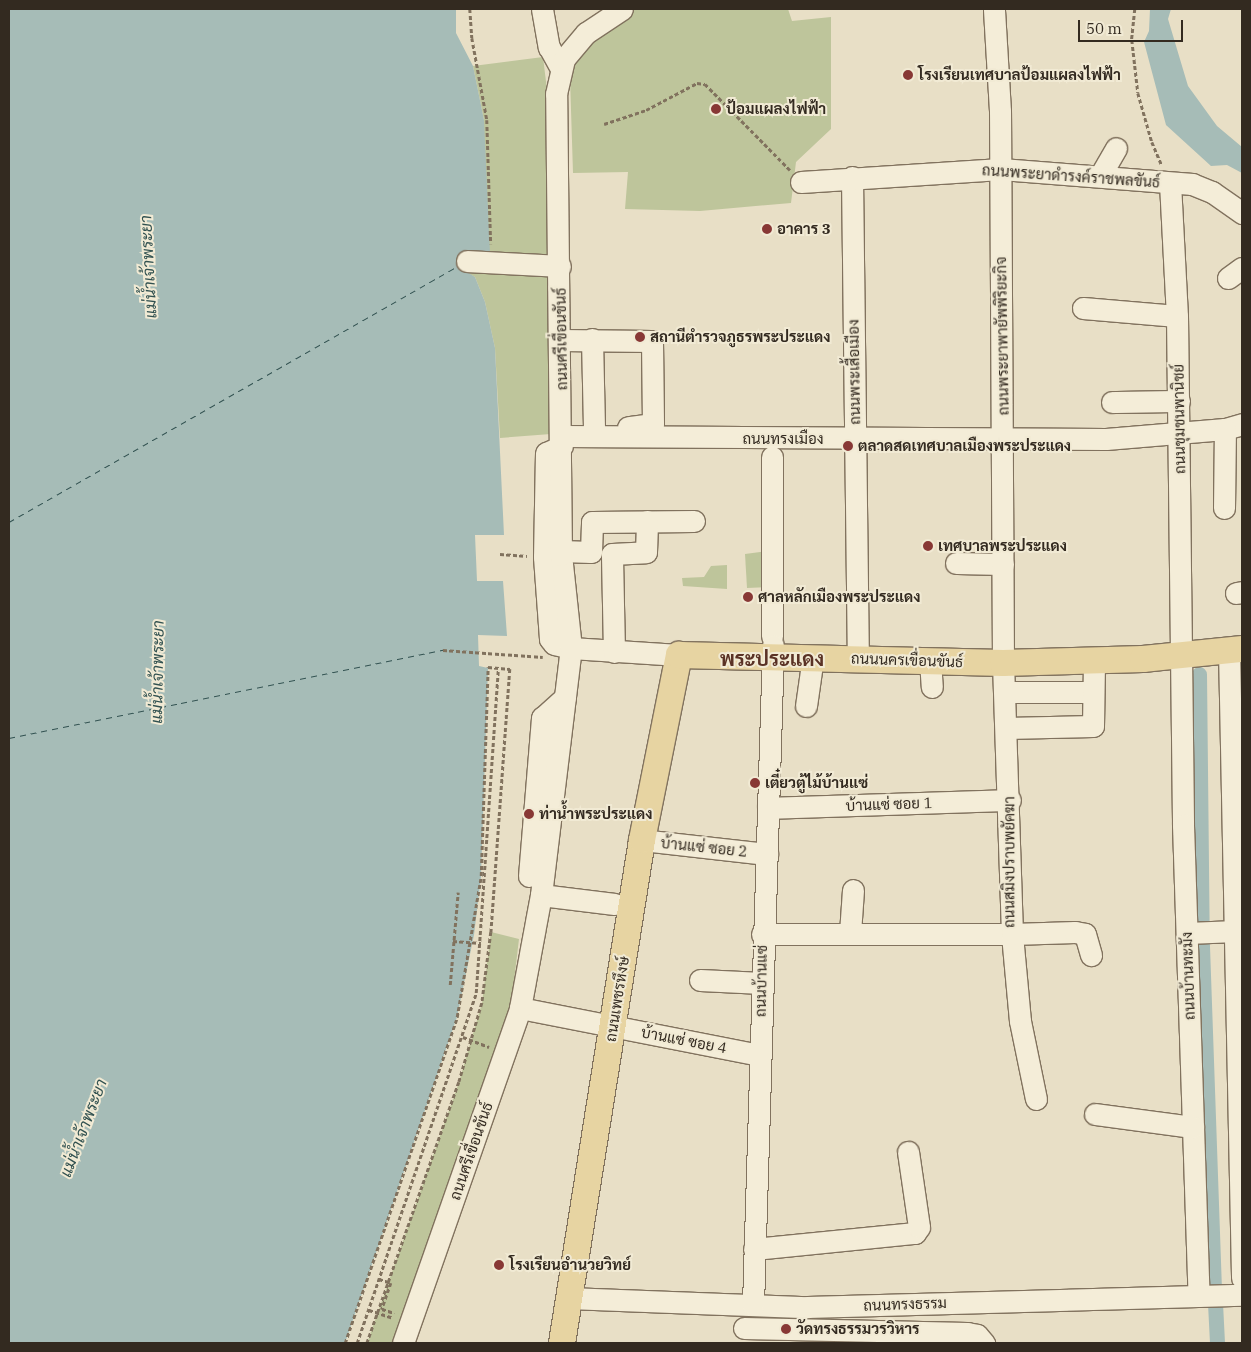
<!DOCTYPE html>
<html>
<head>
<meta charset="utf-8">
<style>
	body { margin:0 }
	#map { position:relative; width:1251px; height:1352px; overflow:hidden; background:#e8dfc6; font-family:"IBM Plex Serif",Sarabun,serif }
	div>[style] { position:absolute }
	.green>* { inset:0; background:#bec59b }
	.water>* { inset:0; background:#a6bcb7 }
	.canal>* { height:15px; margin:-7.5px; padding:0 7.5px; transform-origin:7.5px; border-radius:7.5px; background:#a6bcb7 }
	.ferry>* { height:1px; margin-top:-0.5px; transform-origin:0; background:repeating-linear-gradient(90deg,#315150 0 6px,transparent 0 11px) }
	.path>* { height:2.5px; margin-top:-1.25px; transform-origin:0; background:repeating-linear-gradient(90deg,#81725e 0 4px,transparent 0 6.5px) }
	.roads { filter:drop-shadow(1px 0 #81725e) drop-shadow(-1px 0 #81725e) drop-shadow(0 1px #81725e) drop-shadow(0 -1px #81725e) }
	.minor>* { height:21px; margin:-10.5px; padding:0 10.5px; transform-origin:10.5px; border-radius:10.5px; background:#f4edd8 }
	.major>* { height:26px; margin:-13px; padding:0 13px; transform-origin:13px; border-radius:13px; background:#e7d4a2 }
	.dots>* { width:14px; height:14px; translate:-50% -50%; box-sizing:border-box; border:2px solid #f1ead4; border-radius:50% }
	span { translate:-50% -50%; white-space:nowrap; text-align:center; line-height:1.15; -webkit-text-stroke:4px #f1ead4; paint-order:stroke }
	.poi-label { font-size:15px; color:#332a20; font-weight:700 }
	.left { translate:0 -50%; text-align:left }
	.street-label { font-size:15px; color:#332a20 }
	.water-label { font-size:16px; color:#315150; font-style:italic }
	.district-label { font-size:20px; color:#5a3225; font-weight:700 }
	.frame { position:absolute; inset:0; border:10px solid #332a20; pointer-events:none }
	.scale { position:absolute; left:1078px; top:20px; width:105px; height:22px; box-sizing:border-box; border:2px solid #332a20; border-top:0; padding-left:6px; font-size:15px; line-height:18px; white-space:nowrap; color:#332a20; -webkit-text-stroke:4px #f1ead4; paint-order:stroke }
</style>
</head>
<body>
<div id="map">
	<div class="green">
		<i style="clip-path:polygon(629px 9px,788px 9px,792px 21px,831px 17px,831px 129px,796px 162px,791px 203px,700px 211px,625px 209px,628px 172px,573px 173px,570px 78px,581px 44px)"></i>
		<i style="clip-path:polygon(543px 57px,548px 98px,551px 434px,500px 438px,495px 348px,485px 302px,475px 277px,464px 271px,484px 120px,473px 66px)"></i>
		<i style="clip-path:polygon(768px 551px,767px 587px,747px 588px,745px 554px)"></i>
		<i style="clip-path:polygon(727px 565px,727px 589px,683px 586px,682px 578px,704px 577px,711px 566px)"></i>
		<i style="clip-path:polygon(491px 932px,519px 939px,511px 1006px,394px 1343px,367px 1343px,459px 1082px,482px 1003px)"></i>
	</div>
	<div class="water">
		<i style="clip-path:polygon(9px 9px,456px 9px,456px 33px,473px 66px,484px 120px,490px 253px,464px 270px,475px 277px,485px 302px,495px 348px,504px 535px,475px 535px,477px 581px,503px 581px,507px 636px,478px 635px,479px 666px,488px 668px,481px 876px,474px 935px,457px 1017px,345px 1343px,9px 1343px)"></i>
		<i style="clip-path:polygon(1150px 9px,1171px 9px,1168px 19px,1188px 86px,1217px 126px,1242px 147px,1242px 173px,1227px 165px,1211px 166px,1166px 125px,1144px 42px,1149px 31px)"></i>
	</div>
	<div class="canal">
		<i style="left:1199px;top:674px;width:272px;rotate:89.4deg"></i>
		<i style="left:1202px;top:946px;width:338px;rotate:88deg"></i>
		<i style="left:1215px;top:1303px;width:40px;rotate:87.1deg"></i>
	</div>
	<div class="ferry">
		<i style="left:9px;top:522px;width:517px;rotate:-29.69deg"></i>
		<i style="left:9px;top:738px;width:443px;rotate:-11.5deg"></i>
	</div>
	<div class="path">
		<i style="left:470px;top:9px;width:29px;rotate:86deg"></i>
		<i style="left:472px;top:38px;width:83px;rotate:79.6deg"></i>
		<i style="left:487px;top:120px;width:124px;rotate:88.2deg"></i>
		<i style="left:1135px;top:9px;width:31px;rotate:96deg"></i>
		<i style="left:1132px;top:40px;width:53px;rotate:83.5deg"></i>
		<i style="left:1138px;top:93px;width:51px;rotate:74.1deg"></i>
		<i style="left:1152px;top:142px;width:25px;rotate:67deg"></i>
		<i style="left:604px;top:124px;width:44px;rotate:-18.4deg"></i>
		<i style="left:646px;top:110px;width:58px;rotate:-27.9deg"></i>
		<i style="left:697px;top:83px;width:8px;rotate:7deg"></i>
		<i style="left:705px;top:84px;width:121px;rotate:45.3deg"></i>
		<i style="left:500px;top:554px;width:27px;rotate:4deg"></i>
		<i style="left:443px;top:650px;width:100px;rotate:4deg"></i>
		<i style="left:453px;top:941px;width:28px;rotate:4deg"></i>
		<i style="left:450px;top:985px;width:93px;rotate:-85.1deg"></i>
		<i style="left:463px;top:1037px;width:28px;rotate:21deg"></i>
		<i style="left:379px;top:1279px;width:13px;rotate:18deg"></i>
		<i style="left:391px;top:1283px;width:28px;rotate:109deg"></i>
		<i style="left:382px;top:1309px;width:13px;rotate:18deg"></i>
		<i style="left:369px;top:1310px;width:25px;rotate:18deg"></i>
		<i style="left:345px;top:1343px;width:345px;rotate:-71deg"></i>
		<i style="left:457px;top:1017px;width:143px;rotate:-80.3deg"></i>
		<i style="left:481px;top:876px;width:209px;rotate:-88.1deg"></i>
		<i style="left:488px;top:667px;width:22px;rotate:5deg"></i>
		<i style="left:510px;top:669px;width:264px;rotate:94.1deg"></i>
		<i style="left:491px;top:932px;width:72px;rotate:97.2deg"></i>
		<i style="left:482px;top:1003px;width:82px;rotate:106.2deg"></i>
		<i style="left:459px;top:1082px;width:277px;rotate:109.4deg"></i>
		<i style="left:357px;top:1343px;width:370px;rotate:-71.2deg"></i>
		<i style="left:476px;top:993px;width:325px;rotate:-86.1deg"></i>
	</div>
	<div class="roads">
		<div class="minor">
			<i style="left:542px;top:9px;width:39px;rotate:80deg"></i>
			<i style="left:549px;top:47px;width:23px;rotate:61deg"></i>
			<i style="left:1100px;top:176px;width:32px;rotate:-60deg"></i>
			<i style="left:852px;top:177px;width:481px;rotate:89.3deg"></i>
			<i style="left:801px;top:182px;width:200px;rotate:-3.7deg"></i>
			<i style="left:1001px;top:169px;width:192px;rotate:4.5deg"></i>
			<i style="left:1192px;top:184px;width:22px;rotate:22deg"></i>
			<i style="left:1212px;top:192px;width:37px;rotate:35deg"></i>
			<i style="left:1170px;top:183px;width:133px;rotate:87deg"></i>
			<i style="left:1177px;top:316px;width:509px;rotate:89.32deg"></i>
			<i style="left:1183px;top:825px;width:471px;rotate:88.1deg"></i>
			<i style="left:467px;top:261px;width:93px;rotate:3.1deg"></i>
			<i style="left:1228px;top:278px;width:17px;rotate:-36deg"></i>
			<i style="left:1083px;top:308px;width:94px;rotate:4.9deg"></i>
			<i style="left:592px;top:339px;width:88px;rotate:88.7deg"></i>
			<i style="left:560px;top:340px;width:92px;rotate:0.6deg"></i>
			<i style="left:652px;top:341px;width:83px;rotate:89.3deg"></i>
			<i style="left:653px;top:424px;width:25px;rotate:173deg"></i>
			<i style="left:1112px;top:402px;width:67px;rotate:-0.9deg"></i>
			<i style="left:562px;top:436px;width:544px;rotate:0.32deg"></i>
			<i style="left:1106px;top:439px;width:119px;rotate:-4.8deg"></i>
			<i style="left:1225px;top:429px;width:18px;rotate:-16deg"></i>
			<i style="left:562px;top:446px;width:17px;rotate:156deg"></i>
			<i style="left:546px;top:453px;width:104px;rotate:91.1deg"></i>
			<i style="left:544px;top:557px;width:82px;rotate:85.8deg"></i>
			<i style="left:550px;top:639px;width:6px;rotate:51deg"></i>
			<i style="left:554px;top:644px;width:17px;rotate:13deg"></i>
			<i style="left:571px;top:648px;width:108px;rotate:3.7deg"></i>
			<i style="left:772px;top:457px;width:179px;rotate:90deg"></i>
			<i style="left:1224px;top:508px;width:79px;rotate:-89.3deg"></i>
			<i style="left:561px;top:551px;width:30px;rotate:2deg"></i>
			<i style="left:591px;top:552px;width:30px;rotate:-88deg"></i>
			<i style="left:592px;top:522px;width:102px;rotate:-0.6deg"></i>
			<i style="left:956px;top:563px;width:47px;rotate:1.2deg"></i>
			<i style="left:1236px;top:593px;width:6px;rotate:-9deg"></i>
			<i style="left:1229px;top:650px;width:628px;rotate:88.81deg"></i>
			<i style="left:614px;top:652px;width:98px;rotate:-91.2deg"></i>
			<i style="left:612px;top:554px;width:34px;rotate:-3deg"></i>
			<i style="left:646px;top:552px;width:31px;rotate:-88deg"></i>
			<i style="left:930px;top:661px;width:26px;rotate:86deg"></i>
			<i style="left:1005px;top:692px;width:88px"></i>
			<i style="left:806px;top:706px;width:49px;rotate:-81.9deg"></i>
			<i style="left:1006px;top:728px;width:87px;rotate:-1.3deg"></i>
			<i style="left:1093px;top:726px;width:65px;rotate:-89.1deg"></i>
			<i style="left:768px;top:808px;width:242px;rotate:-1.9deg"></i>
			<i style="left:642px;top:840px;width:126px;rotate:6.4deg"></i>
			<i style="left:529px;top:876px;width:159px;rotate:-85.3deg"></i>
			<i style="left:542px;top:718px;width:31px;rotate:-42deg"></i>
			<i style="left:541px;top:895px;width:74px;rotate:7deg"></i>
			<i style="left:850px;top:933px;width:43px;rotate:-86deg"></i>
			<i style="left:1187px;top:933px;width:49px;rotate:-2.3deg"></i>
			<i style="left:762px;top:934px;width:250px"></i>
			<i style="left:1012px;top:934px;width:271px;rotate:-91.9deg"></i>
			<i style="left:1003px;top:663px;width:552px;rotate:-90.31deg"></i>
			<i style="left:1000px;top:111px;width:102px;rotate:-93.4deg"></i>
			<i style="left:700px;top:980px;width:62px;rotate:2.8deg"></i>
			<i style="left:520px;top:1008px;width:244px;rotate:11.1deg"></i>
			<i style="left:1036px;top:1099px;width:80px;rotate:-101.6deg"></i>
			<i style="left:1020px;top:1021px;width:87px;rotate:-95.3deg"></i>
			<i style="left:1012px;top:934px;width:63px;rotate:-1.8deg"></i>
			<i style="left:1075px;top:932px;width:10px;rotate:11deg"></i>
			<i style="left:1085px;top:934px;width:22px;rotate:74deg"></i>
			<i style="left:1095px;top:1114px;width:99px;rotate:7.6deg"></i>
			<i style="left:754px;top:1249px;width:162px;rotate:-5.7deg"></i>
			<i style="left:915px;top:1233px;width:7px;rotate:-56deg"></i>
			<i style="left:919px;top:1227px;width:76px;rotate:-98.3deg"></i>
			<i style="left:568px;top:1298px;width:239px;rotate:2.2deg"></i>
			<i style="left:807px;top:1307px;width:435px;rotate:-1.6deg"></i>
			<i style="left:753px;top:1305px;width:660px;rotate:-88.26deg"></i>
			<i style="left:744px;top:1328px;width:223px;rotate:1.3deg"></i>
			<i style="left:967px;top:1333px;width:10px;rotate:11deg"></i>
			<i style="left:977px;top:1335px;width:11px;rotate:49deg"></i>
			<i style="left:403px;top:1343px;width:355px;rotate:-70.7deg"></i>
			<i style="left:520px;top:1008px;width:115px;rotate:-79.5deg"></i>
			<i style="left:541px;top:895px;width:249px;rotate:-83.1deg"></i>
			<i style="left:571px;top:648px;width:94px;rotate:-96.1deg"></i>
			<i style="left:561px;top:555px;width:461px;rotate:-90.6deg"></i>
			<i style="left:556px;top:94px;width:36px;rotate:-77deg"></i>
			<i style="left:564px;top:59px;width:34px;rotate:-50deg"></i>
			<i style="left:586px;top:33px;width:43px;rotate:-33.7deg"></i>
		</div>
		<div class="major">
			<i style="left:562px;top:1343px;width:509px;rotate:-80.96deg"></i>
			<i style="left:642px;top:840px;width:189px;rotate:-78.7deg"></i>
			<i style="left:679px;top:655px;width:324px;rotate:1.4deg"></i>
			<i style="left:1003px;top:663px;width:140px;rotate:-1.6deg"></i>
			<i style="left:1143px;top:659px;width:100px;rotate:-5.8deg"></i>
		</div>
	</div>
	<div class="dots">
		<i style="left:908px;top:75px;background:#883835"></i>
		<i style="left:716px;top:109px;background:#883835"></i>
		<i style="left:767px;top:229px;background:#883835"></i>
		<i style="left:640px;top:337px;background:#883835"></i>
		<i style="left:848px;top:446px;background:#883835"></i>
		<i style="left:928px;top:546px;background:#883835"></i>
		<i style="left:748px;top:597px;background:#883835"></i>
		<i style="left:755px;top:783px;background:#883835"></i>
		<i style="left:529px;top:814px;background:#883835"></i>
		<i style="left:499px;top:1265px;background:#883835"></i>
		<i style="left:786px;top:1329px;background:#883835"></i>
	</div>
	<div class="poi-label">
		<span class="left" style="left:918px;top:75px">โรงเรียนเทศบาลป้อมแผลงไฟฟ้า</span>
		<span class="left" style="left:726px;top:109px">ป้อมแผลงไฟฟ้า</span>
		<span class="left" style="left:777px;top:229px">อาคาร 3</span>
		<span class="left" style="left:650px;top:337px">สถานีตำรวจภูธรพระประแดง</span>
		<span class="left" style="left:858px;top:446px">ตลาดสดเทศบาลเมืองพระประแดง</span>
		<span class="left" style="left:938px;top:546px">เทศบาลพระประแดง</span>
		<span class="left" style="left:758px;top:597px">ศาลหลักเมืองพระประแดง</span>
		<span class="left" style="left:765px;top:783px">เตี๋ยวตู้ไม้บ้านแซ่</span>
		<span class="left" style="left:539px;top:814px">ท่าน้ำพระประแดง</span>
		<span class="left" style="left:509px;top:1265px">โรงเรียนอำนวยวิทย์</span>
		<span class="left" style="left:796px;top:1329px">วัดทรงธรรมวรวิหาร</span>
	</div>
	<div class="street-label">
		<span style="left:1071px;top:176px;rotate:4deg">ถนนพระยาดำรงค์ราชพลขันธ์</span>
		<span style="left:1002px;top:336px;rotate:-91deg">ถนนพระยาพายัพพิริยะกิจ</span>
		<span style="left:561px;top:339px;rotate:-91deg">ถนนศรีเขื่อนขันธ์</span>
		<span style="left:854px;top:372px;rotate:-91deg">ถนนพระเสื้อเมือง</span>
		<span style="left:1179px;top:419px;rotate:-91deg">ถนนชุมชนพานิชย์</span>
		<span style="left:783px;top:439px">ถนนทรงเมือง</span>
		<span style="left:907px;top:660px;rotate:2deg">ถนนนครเขื่อนขันธ์</span>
		<span style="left:889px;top:804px;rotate:-2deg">บ้านแซ่ ซอย 1</span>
		<span style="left:704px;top:847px;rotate:6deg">บ้านแซ่ ซอย 2</span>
		<span style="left:1009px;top:862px;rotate:-90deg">ถนนสมิงปราบพยัคฆา</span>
		<span style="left:1188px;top:976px;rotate:-92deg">ถนนบ้านทะมัง</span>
		<span style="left:761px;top:981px;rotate:-89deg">ถนนบ้านแซ่</span>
		<span style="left:617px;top:999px;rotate:-81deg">ถนนเพชรหึงษ์</span>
		<span style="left:684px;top:1040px;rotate:11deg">บ้านแซ่ ซอย 4</span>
		<span style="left:471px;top:1151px;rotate:-71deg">ถนนศรีเขื่อนขันธ์</span>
		<span style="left:905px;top:1304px;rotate:-2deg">ถนนทรงธรรม</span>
	</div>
	<div class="water-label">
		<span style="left:148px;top:267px;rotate:-93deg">แม่น้ำเจ้าพระยา</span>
		<span style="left:157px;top:672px;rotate:-89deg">แม่น้ำเจ้าพระยา</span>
		<span style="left:83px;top:1128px;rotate:-69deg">แม่น้ำเจ้าพระยา</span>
	</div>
	<div class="district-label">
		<span style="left:772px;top:658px">พระประแดง</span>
	</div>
	<div class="frame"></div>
	<div class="scale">50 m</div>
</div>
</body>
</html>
